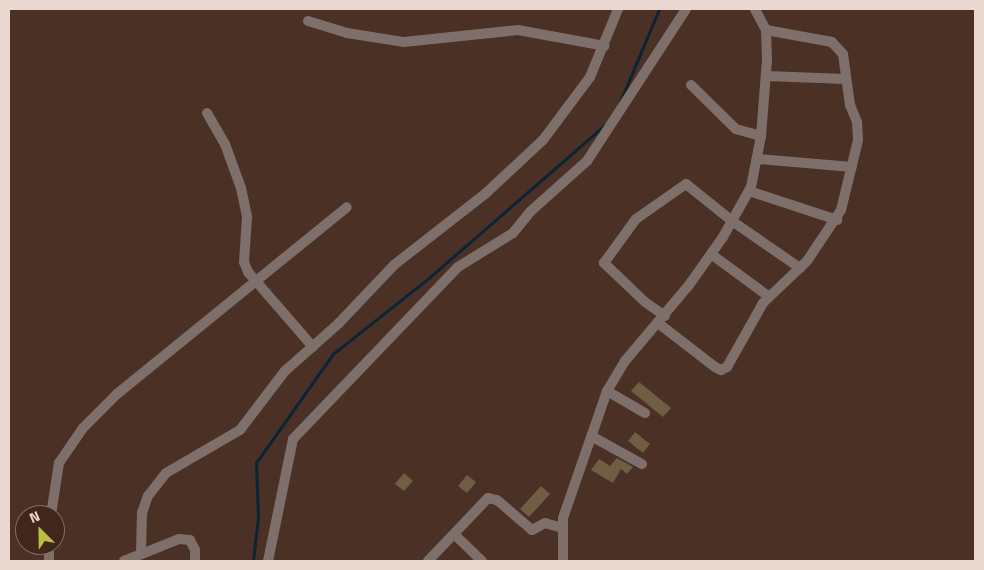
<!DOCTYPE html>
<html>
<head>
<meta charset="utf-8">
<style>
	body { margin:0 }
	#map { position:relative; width:984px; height:570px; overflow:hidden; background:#4b3025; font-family:"Titillium Web",sans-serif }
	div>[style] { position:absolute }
	.stream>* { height:2.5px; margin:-1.25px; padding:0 1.25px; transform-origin:1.25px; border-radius:1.25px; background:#0a2435 }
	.building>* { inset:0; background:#6f5d44 }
	.minor>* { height:10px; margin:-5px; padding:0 5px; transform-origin:5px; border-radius:5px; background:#7e6f6b }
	span { translate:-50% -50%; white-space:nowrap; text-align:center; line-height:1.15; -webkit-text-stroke:5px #40261b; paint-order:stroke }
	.frame { position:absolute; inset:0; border:10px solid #e9d7d0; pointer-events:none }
	.north { position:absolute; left:15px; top:505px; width:50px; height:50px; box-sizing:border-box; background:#40261b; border:1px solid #846d63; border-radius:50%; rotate:337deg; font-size:14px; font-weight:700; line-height:20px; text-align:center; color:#e9d7d0 }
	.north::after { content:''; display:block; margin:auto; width:18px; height:22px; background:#bac045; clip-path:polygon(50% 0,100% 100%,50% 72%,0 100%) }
</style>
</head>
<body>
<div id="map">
	<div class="stream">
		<i style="left:620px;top:102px;width:101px;rotate:-67.2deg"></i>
		<i style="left:253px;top:561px;width:43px;rotate:-83.4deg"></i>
		<i style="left:258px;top:518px;width:55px;rotate:-92.1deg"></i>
		<i style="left:256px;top:463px;width:133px;rotate:-54.8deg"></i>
		<i style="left:333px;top:354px;width:124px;rotate:-38.4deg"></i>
		<i style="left:430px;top:277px;width:232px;rotate:-41deg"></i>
	</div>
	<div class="building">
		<i style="clip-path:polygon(639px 382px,671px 408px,663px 417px,631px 391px)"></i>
		<i style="clip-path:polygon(635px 432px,650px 444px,643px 453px,628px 441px)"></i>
		<i style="clip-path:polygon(617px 458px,633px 467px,627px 474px,621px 469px,613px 483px,591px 470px,599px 459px,610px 466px)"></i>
		<i style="clip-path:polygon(404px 473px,413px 481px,404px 491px,395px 484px)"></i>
		<i style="clip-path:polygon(467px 475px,476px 482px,467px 493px,458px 486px)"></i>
		<i style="clip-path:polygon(541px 486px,550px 494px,529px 517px,520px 509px)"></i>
	</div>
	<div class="minor">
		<i style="left:308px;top:21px;width:41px;rotate:17.1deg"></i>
		<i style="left:347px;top:33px;width:58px;rotate:9deg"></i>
		<i style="left:404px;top:42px;width:115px;rotate:-6deg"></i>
		<i style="left:518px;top:30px;width:88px;rotate:10.4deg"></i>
		<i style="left:766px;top:76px;width:80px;rotate:2.1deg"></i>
		<i style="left:691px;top:85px;width:63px;rotate:44.4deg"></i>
		<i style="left:736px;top:129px;width:26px;rotate:16deg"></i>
		<i style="left:207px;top:113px;width:36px;rotate:60deg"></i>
		<i style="left:225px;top:144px;width:47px;rotate:70deg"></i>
		<i style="left:241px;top:188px;width:30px;rotate:78deg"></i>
		<i style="left:247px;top:217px;width:45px;rotate:93.8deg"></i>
		<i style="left:244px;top:262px;width:11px;rotate:68deg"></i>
		<i style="left:248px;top:272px;width:99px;rotate:49.1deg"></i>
		<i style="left:758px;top:159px;width:94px;rotate:4.9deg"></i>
		<i style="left:749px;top:191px;width:93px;rotate:18.2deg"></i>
		<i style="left:711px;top:254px;width:71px;rotate:36.4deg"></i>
		<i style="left:665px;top:316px;width:24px;rotate:-145deg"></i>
		<i style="left:645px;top:302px;width:57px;rotate:-136.4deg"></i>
		<i style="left:604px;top:263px;width:54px;rotate:-54deg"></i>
		<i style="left:636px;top:219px;width:61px;rotate:-35deg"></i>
		<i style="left:686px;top:184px;width:59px;rotate:38.8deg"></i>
		<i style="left:732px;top:221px;width:83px;rotate:34.7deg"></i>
		<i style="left:658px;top:323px;width:72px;rotate:37.7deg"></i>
		<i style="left:715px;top:367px;width:7px;rotate:27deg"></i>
		<i style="left:721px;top:370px;width:7px;rotate:-27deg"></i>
		<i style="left:727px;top:367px;width:73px;rotate:-60.6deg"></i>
		<i style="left:763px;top:303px;width:61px;rotate:-43.7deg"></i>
		<i style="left:807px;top:261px;width:61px;rotate:-56.3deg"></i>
		<i style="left:841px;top:210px;width:72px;rotate:-76.3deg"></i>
		<i style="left:858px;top:140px;width:18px;rotate:-93deg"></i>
		<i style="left:857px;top:122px;width:18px;rotate:-112deg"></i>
		<i style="left:850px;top:105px;width:51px;rotate:-97.8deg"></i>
		<i style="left:843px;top:54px;width:16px;rotate:-133deg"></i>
		<i style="left:832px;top:42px;width:67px;rotate:-169.7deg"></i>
		<i style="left:607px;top:391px;width:44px;rotate:30.1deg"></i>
		<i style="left:593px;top:437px;width:56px;rotate:28.9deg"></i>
		<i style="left:51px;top:515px;width:53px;rotate:-81.3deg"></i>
		<i style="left:59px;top:463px;width:42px;rotate:-55.6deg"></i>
		<i style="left:83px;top:428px;width:48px;rotate:-45deg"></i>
		<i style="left:117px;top:394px;width:296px;rotate:-39.1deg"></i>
		<i style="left:454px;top:534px;width:39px;rotate:44deg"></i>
		<i style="left:141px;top:553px;width:40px;rotate:-88.6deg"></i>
		<i style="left:142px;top:513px;width:18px;rotate:-71deg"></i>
		<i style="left:148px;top:496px;width:29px;rotate:-52deg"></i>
		<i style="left:166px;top:473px;width:86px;rotate:-30.2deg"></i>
		<i style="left:240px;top:430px;width:74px;rotate:-52.7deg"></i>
		<i style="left:285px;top:371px;width:72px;rotate:-41.6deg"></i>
		<i style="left:339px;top:323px;width:80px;rotate:-46.5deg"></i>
		<i style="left:394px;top:265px;width:115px;rotate:-38deg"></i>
		<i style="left:485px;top:194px;width:79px;rotate:-43deg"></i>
		<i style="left:543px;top:140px;width:79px;rotate:-53.3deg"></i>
		<i style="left:590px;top:77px;width:74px;rotate:-67.6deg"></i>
		<i style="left:49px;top:561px;width:16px;rotate:-90deg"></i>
		<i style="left:124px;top:561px;width:59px;rotate:-21.8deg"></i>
		<i style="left:179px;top:539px;width:11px;rotate:5deg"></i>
		<i style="left:190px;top:540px;width:11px;rotate:63deg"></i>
		<i style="left:195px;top:550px;width:11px;rotate:90deg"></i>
		<i style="left:268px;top:561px;width:125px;rotate:-78.4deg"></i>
		<i style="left:293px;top:439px;width:238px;rotate:-46.2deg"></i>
		<i style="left:458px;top:267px;width:65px;rotate:-31.7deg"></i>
		<i style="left:513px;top:233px;width:28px;rotate:-51deg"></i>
		<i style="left:531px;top:211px;width:75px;rotate:-41.8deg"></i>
		<i style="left:587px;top:161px;width:181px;rotate:-56.9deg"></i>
		<i style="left:428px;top:561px;width:87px;rotate:-46.4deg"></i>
		<i style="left:488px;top:498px;width:9px;rotate:13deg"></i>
		<i style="left:497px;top:500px;width:46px;rotate:40.6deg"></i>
		<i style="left:532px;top:530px;width:15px;rotate:-28deg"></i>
		<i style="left:545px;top:523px;width:18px;rotate:16deg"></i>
		<i style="left:563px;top:561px;width:43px;rotate:-90deg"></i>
		<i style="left:563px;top:518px;width:134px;rotate:-70.9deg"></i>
		<i style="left:607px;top:391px;width:35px;rotate:-59deg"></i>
		<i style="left:625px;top:361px;width:99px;rotate:-49.9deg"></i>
		<i style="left:689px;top:285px;width:59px;rotate:-54.7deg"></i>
		<i style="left:723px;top:237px;width:57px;rotate:-60.8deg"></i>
		<i style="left:751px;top:187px;width:52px;rotate:-78.9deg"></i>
		<i style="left:761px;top:136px;width:77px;rotate:-85.5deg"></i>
		<i style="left:767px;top:59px;width:29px;rotate:-92deg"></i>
		<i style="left:766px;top:30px;width:24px;rotate:-118deg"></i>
	</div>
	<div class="frame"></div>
	<div class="north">N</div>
</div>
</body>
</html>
